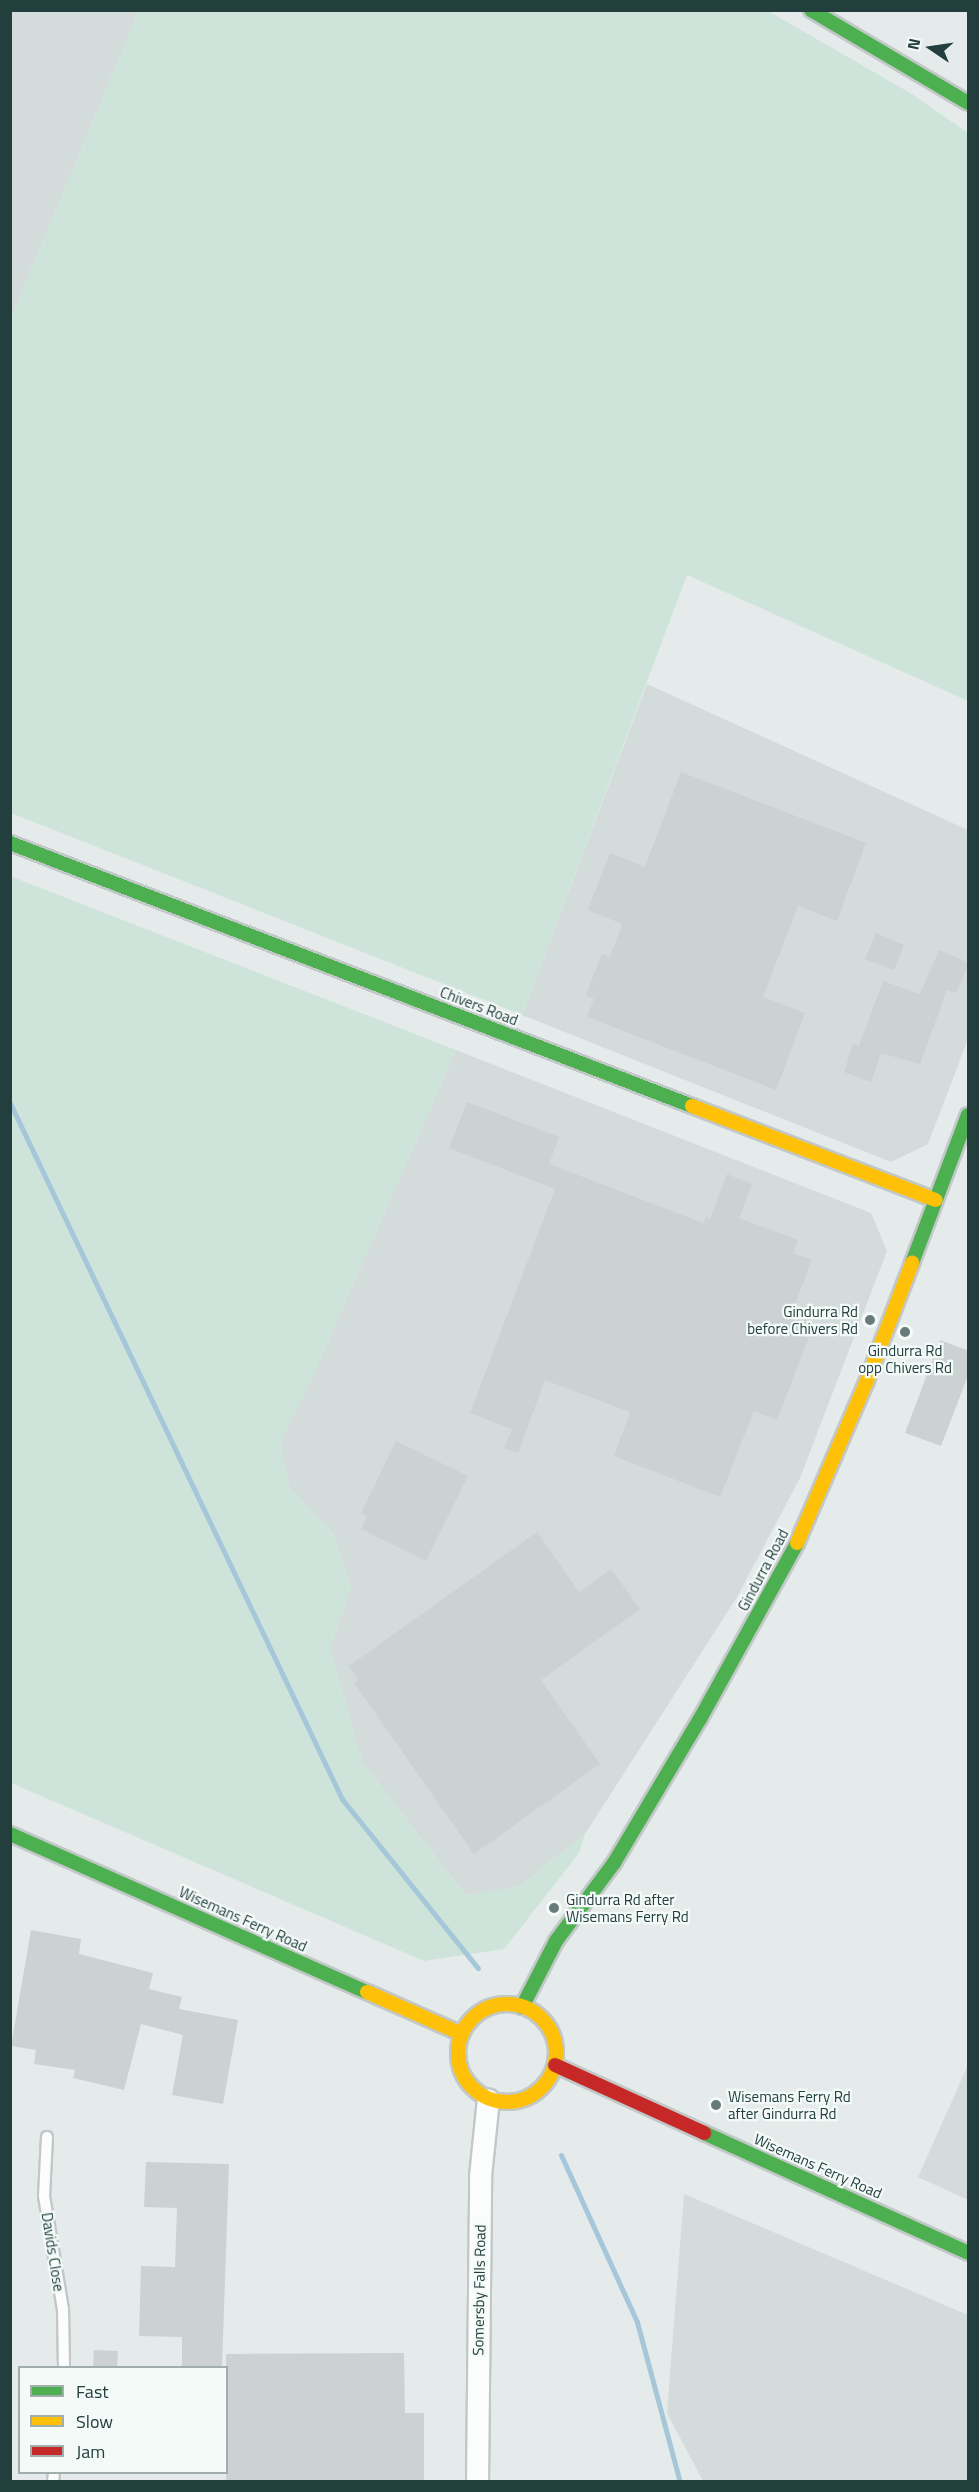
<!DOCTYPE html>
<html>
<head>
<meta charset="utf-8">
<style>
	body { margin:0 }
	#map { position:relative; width:979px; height:2492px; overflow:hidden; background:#e5ebea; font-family:"Titillium Web",sans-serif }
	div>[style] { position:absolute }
	.built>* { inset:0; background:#d3dcda }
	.green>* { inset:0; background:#cee4da }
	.stream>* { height:5px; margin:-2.5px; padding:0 2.5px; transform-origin:2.5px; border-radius:2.5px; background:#a6c7da }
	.building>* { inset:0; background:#ccd2d1 }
	.roads { filter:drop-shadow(2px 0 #c2c8c7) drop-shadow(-2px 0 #c2c8c7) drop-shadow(0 2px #c2c8c7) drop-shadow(0 -2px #c2c8c7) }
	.lane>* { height:10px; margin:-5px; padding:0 5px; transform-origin:5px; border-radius:5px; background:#fbfcfc }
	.street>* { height:21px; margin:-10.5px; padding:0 10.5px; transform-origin:10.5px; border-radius:10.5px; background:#fbfcfc }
	.fast>* { height:14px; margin:-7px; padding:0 7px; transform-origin:7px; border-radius:7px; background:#4caf50 }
	.slow>* { height:14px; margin:-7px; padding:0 7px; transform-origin:7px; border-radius:7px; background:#ffc107 }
	.slow>.ring { margin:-7px; padding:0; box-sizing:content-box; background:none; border:14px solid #ffc107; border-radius:50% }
	.jam>* { height:14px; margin:-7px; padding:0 7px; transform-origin:7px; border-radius:7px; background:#c62828 }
	.dots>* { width:16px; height:16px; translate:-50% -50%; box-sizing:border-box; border:3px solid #f4faf8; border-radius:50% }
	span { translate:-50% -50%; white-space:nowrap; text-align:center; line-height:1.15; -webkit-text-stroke:4.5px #f4faf8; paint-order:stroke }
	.street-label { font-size:15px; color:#223f3d }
	.poi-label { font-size:15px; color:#223f3d }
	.right { translate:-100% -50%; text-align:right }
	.left { translate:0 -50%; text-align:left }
	.frame { position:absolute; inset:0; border:12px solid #223f3d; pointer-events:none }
	.legend { position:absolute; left:18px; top:2366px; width:210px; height:108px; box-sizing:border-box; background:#f4faf8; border:2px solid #a0afad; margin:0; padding:8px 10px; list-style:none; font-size:18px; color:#223f3d }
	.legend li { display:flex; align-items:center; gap:12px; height:30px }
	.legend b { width:30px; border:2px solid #a0afad }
	.north { position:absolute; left:901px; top:18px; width:60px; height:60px; -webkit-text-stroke:4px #f4faf8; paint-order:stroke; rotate:283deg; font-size:16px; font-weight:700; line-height:24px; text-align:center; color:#223f3d }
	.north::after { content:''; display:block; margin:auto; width:21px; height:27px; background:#223f3d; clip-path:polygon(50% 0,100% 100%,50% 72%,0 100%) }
</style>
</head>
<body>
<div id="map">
	<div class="built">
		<i style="clip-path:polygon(10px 11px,139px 11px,11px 318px,10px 318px)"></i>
		<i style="clip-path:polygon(647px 684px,968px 830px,968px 1039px,928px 1144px,891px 1162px,522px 1015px)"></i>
		<i style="clip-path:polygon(456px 1050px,871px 1213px,887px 1251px,800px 1478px,737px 1597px,585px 1834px,519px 1887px,466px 1896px,362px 1762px,330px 1648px,351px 1587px,333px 1533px,289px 1488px,280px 1441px,310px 1382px)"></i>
		<i style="clip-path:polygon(968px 2065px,968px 2200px,918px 2177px)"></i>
		<i style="clip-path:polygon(684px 2194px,968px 2315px,968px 2481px,703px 2481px,667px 2413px)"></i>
	</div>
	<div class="green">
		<i style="clip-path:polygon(139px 11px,768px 11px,912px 94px,968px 133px,968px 701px,687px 575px,522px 1015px,11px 813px,11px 318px)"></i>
		<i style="clip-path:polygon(10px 876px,456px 1050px,310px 1382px,280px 1441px,289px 1488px,333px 1533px,351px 1587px,330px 1648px,362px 1762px,465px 1895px,519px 1887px,585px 1834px,579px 1853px,504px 1949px,424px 1961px,11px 1783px)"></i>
	</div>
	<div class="stream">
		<i style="left:10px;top:1103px;width:771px;rotate:64.5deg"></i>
		<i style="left:342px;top:1799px;width:217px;rotate:51.2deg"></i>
		<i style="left:561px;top:2155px;width:183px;rotate:65.5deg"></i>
		<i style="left:637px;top:2322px;width:166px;rotate:75deg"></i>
	</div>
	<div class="building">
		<i style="clip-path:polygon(681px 772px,866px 843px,837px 921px,798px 906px,763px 997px,805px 1013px,776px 1090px,587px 1017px,594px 999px,586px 995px,602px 954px,610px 957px,622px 924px,588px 910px,610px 853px,645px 867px)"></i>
		<i style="clip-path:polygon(876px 933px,904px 945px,894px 970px,865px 959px)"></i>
		<i style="clip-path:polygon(939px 950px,969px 963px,956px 993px,947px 990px,920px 1064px,881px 1053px,871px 1082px,844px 1072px,853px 1044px,859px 1046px,883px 981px,920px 994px)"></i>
		<i style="clip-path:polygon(467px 1102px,559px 1137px,549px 1164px,703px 1223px,706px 1217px,710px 1219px,727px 1174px,752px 1184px,739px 1218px,798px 1240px,793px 1253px,812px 1260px,792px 1312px,810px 1319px,806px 1330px,811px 1332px,777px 1420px,754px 1411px,720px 1497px,614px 1456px,630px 1412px,545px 1380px,518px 1453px,504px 1448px,512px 1429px,470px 1413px,555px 1189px,449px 1148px)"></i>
		<i style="clip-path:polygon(940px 1340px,969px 1351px,969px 1373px,941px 1446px,905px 1433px)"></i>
		<i style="clip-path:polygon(396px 1441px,468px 1476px,426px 1561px,361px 1529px,367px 1516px,361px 1513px)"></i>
		<i style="clip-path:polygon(537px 1532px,579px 1592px,611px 1569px,640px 1609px,541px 1680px,600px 1764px,474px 1854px,354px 1683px,358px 1679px,349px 1666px)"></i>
		<i style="clip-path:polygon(31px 1930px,81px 1939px,79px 1954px,153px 1973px,149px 1989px,182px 1997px,179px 2009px,238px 2020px,223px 2104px,172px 2095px,183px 2035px,141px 2024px,124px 2090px,73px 2078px,75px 2070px,34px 2064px,36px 2050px,11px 2046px)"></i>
		<i style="clip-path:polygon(146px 2162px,229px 2164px,222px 2367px,182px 2367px,182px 2337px,139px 2336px,141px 2266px,175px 2267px,177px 2208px,144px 2207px)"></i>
		<i style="clip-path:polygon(94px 2350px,118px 2351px,117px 2367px,93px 2367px)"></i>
		<i style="clip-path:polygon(404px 2353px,405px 2413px,424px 2413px,424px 2481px,226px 2481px,226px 2354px)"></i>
	</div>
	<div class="roads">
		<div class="lane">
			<i style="left:47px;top:2137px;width:59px;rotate:92.9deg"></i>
			<i style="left:44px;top:2196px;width:115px;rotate:80.5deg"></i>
			<i style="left:63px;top:2309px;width:59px;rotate:89deg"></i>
			<i style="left:53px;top:2482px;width:10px;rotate:-84deg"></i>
		</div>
		<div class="street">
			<i style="left:477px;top:2482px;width:306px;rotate:-89.4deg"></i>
			<i style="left:480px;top:2176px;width:77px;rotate:-84.1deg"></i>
		</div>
		<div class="fast">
			<i style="left:811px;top:10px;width:182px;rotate:30.6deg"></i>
			<i style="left:10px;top:843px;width:731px;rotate:21.09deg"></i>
			<i style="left:912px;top:1263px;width:158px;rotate:-69.3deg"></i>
			<i style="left:10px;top:1834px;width:390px;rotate:23.9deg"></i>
			<i style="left:522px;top:2007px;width:74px;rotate:-62.7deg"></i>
			<i style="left:556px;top:1941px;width:97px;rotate:-53.4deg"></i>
			<i style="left:614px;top:1863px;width:168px;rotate:-59.2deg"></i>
			<i style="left:700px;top:1719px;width:201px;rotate:-61.1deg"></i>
			<i style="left:704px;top:2133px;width:290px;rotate:24.4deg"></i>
		</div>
		<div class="slow">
			<i style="left:692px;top:1106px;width:261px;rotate:21.1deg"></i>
			<i style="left:797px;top:1543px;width:174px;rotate:-66.7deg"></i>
			<i style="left:866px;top:1383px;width:129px;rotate:-69deg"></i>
			<i style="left:367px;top:1992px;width:104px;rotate:23.9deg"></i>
			<i class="ring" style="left:458px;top:2004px;width:84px;height:84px"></i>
		</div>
		<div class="jam">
			<i style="left:555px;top:2065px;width:164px;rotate:24.5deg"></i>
		</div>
	</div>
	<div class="dots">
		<i style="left:870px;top:1320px;background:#667b7a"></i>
		<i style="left:905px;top:1332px;background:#667b7a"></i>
		<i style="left:554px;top:1908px;background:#667b7a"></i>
		<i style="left:716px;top:2105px;background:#667b7a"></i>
	</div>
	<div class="street-label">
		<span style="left:479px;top:1006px;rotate:21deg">Chivers Road</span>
		<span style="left:763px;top:1570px;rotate:-62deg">Gindurra Road</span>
		<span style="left:243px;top:1919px;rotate:24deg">Wisemans Ferry Road</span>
		<span style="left:818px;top:2166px;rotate:24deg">Wisemans Ferry Road</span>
		<span style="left:53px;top:2252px;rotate:81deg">Davids Close</span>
		<span style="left:479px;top:2290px;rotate:-89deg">Somersby Falls Road</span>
	</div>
	<div class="poi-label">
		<span class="right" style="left:858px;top:1320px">Gindurra Rd<br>before Chivers Rd</span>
		<span style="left:905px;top:1359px">Gindurra Rd<br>opp Chivers Rd</span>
		<span class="left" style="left:566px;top:1908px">Gindurra Rd after<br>Wisemans Ferry Rd</span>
		<span class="left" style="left:728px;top:2105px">Wisemans Ferry Rd<br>after Gindurra Rd</span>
	</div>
	<div class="frame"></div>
	<ul class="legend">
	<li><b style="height:8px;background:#4caf50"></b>Fast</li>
	<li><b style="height:8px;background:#ffc107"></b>Slow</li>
	<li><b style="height:8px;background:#c62828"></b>Jam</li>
	</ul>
	<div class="north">N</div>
</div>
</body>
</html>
